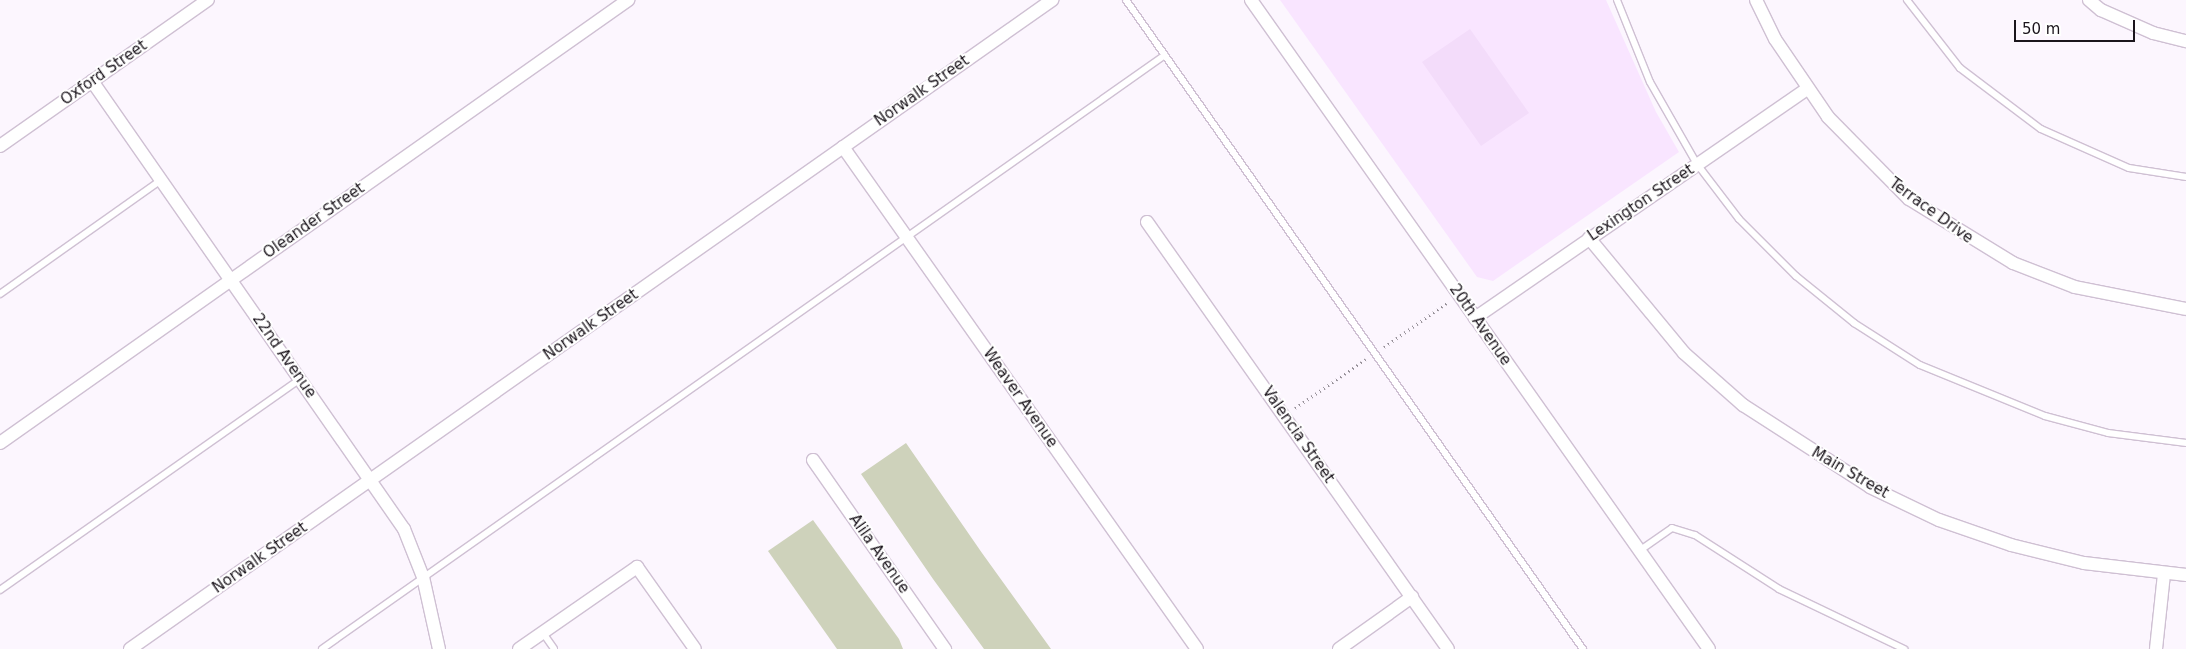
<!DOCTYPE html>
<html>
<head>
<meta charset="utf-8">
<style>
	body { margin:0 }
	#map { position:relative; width:2186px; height:649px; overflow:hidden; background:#fcf6fe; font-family:"DejaVu Sans",sans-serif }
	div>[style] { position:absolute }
	.built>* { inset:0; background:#f9e5ff }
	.green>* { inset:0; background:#f3dcfa }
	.building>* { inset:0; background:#ced2bb }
	.path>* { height:3px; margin-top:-1.5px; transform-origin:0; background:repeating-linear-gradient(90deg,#99939b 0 1px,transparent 0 5px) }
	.roads { filter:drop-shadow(1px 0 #cfc0d3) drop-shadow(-1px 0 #cfc0d3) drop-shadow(0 1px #cfc0d3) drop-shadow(0 -1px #cfc0d3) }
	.service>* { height:6px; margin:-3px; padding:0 3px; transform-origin:3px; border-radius:3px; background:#fff }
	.minor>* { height:12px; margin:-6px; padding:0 6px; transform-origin:6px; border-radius:6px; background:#fff }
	span { translate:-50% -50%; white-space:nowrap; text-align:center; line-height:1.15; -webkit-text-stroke:4px #fff; paint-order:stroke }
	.street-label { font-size:15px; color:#1b151c }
	.scale { position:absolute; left:2014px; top:20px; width:121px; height:22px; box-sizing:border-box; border:2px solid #1b151c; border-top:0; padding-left:6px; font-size:15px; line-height:18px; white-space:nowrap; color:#1b151c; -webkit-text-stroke:4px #fff; paint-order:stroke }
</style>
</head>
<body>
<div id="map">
	<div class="built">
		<i style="clip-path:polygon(1280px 0,1606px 0,1656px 112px,1679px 152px,1493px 281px,1477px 277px)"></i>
	</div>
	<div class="green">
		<i style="clip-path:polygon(1470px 29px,1529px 113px,1481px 146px,1422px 62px)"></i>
	</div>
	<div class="building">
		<i style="clip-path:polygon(906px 443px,982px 553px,1051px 649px,984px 649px,933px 579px,861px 474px)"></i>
		<i style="clip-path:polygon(813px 520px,899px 639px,903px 649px,837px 649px,768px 551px)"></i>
	</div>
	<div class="path">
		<i style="left:1384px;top:347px;width:78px;rotate:-35.1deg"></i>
		<i style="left:1295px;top:408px;width:86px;rotate:-34.6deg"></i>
	</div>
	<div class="roads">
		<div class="service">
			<i style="left:1126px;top:0;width:794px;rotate:54.85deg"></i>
			<i style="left:1617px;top:0;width:88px;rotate:68.1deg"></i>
			<i style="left:1650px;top:82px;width:95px;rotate:60.2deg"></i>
			<i style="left:1697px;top:164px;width:69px;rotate:52.6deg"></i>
			<i style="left:1739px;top:219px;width:81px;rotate:45deg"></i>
			<i style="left:1796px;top:276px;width:75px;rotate:39deg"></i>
			<i style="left:1854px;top:323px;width:78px;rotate:32.5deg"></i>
			<i style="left:1920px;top:365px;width:135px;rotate:22.2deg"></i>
			<i style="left:2045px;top:416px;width:65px;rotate:15.1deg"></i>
			<i style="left:2108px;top:433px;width:79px;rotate:7.3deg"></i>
			<i style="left:1907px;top:0;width:86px;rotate:52.1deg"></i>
			<i style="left:1960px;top:68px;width:101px;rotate:37deg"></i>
			<i style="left:2041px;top:129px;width:96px;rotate:23.9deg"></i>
			<i style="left:2129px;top:168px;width:58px;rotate:9deg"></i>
			<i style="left:0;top:294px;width:197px;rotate:-35.3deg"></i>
			<i style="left:1639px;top:551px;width:40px;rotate:-34.9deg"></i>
			<i style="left:1672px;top:528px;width:24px;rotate:17deg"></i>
			<i style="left:1695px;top:535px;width:100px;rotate:32.7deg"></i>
			<i style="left:1779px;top:589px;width:139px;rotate:25.6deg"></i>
			<i style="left:0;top:590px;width:367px;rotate:-35.1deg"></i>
			<i style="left:543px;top:633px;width:19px;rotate:55deg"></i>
			<i style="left:322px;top:649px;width:1031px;rotate:-35.17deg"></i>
		</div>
		<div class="minor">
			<i style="left:1251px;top:0;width:794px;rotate:54.79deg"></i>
			<i style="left:1756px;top:0;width:43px;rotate:64deg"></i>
			<i style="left:1775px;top:39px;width:94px;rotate:55.8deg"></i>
			<i style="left:1828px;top:117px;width:115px;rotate:45.4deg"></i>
			<i style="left:1909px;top:199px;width:122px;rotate:31.6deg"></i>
			<i style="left:2013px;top:263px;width:66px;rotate:21.2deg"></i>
			<i style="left:2075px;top:287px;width:113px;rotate:11.2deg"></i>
			<i style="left:2089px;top:0;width:16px;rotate:40deg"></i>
			<i style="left:2101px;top:10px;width:57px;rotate:23.9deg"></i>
			<i style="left:2153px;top:33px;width:34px;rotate:14deg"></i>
			<i style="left:92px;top:81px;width:546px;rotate:55.15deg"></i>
			<i style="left:404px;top:529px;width:52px;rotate:68.4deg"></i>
			<i style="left:423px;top:577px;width:74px;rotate:77.5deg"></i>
			<i style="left:0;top:146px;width:254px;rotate:-35.1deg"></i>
			<i style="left:843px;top:147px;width:614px;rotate:54.81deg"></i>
			<i style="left:1147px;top:222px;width:522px;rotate:54.82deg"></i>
			<i style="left:1589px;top:238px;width:149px;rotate:50.4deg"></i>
			<i style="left:1684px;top:353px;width:79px;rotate:41.4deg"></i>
			<i style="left:1743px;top:405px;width:151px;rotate:32.8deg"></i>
			<i style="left:1870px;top:487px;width:76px;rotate:25.6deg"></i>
			<i style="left:1939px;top:520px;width:76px;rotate:19.1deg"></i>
			<i style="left:2011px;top:545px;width:75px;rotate:13.9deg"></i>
			<i style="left:2084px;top:563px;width:103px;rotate:6.7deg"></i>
			<i style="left:1475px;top:318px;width:403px;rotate:-34.6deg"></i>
			<i style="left:0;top:443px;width:769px;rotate:-35.2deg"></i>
			<i style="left:813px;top:460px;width:231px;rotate:55.1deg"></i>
			<i style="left:130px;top:649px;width:1128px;rotate:-35.14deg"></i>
			<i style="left:519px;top:649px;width:144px;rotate:-34.8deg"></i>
			<i style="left:637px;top:567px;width:100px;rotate:54.7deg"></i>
			<i style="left:1339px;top:649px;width:90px;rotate:-35.5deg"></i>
			<i style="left:2156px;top:649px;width:75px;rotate:-83.9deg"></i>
		</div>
	</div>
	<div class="street-label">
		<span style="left:104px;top:73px;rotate:-35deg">Oxford Street</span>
		<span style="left:922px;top:91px;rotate:-35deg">Norwalk Street</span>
		<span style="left:1641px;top:203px;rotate:-34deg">Lexington Street</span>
		<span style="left:1931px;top:211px;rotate:36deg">Terrace Drive</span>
		<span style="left:314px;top:221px;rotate:-35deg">Oleander Street</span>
		<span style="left:591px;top:325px;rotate:-35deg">Norwalk Street</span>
		<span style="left:1480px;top:325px;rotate:55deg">20th Avenue</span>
		<span style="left:284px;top:356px;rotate:55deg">22nd Avenue</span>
		<span style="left:1020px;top:398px;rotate:55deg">Weaver Avenue</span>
		<span style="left:1298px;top:435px;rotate:55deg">Valencia Street</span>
		<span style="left:1850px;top:473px;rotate:30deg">Main Street</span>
		<span style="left:879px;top:554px;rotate:55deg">Alila Avenue</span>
		<span style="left:260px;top:558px;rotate:-35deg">Norwalk Street</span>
	</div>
	<div class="scale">50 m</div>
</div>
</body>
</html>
